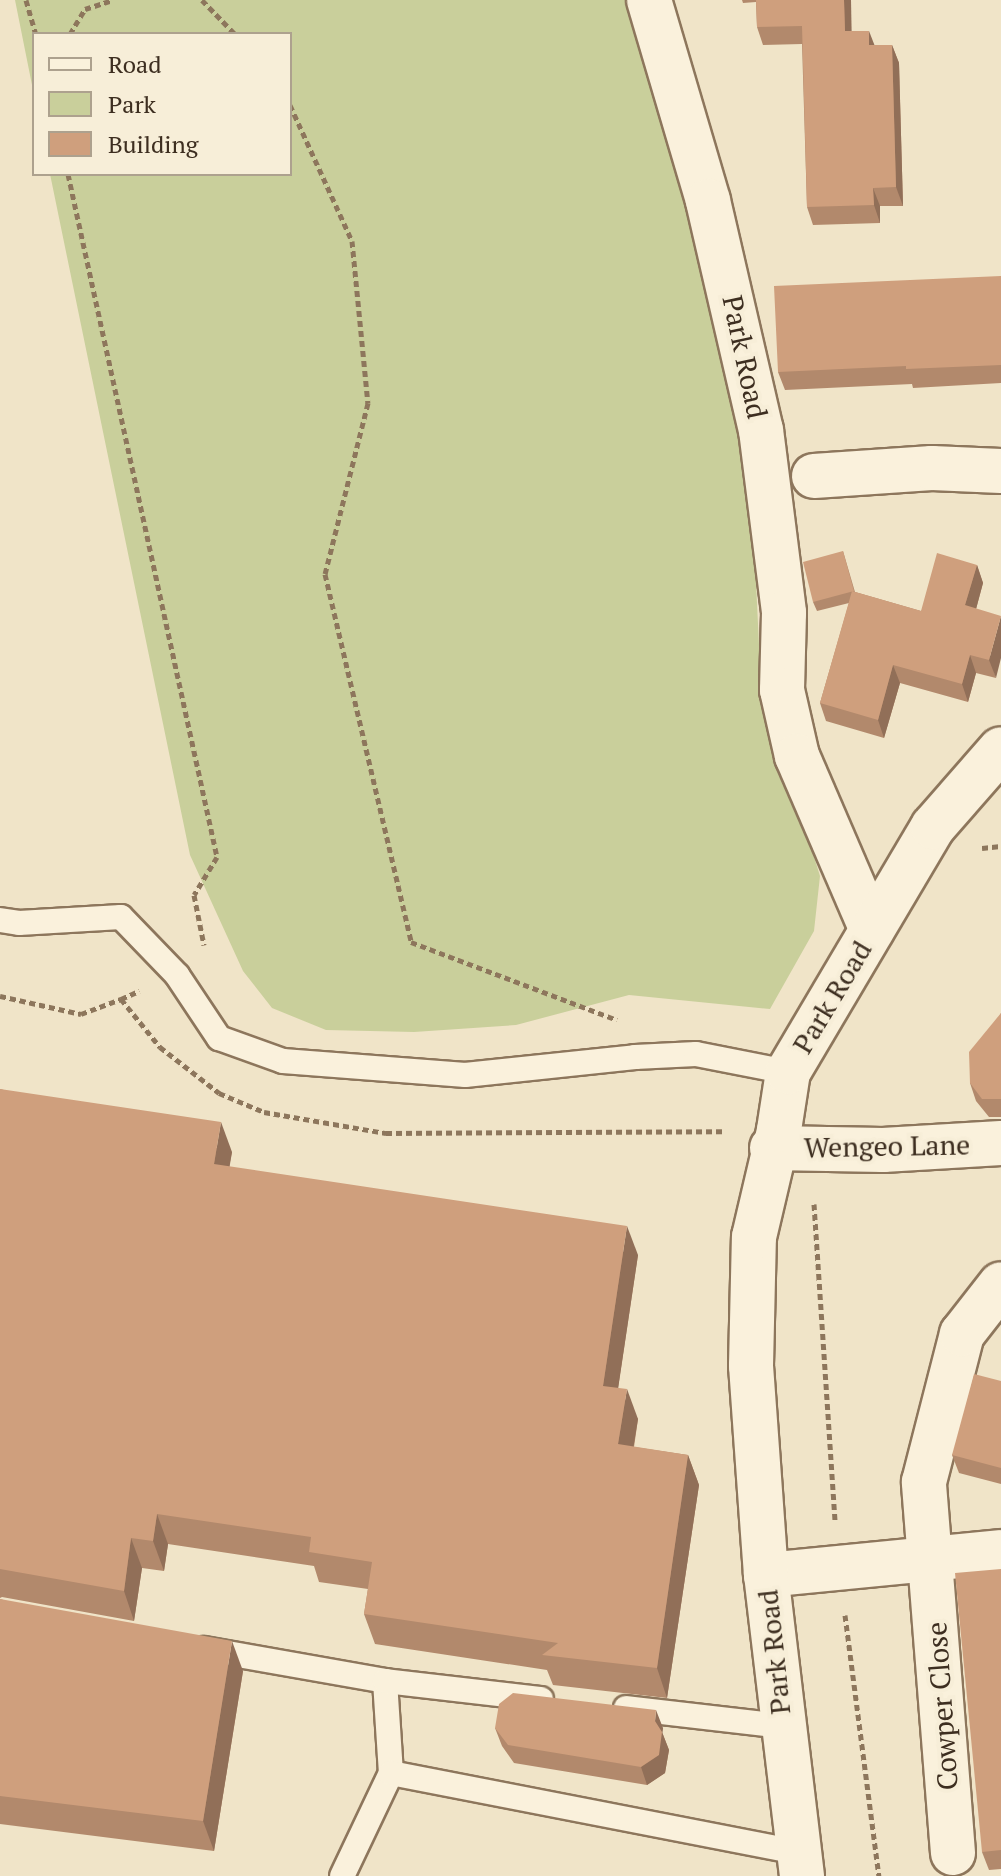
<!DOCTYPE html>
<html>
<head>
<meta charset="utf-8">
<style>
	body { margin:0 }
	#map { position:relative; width:1001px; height:1876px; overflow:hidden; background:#f0e4c8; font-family:"PT Serif",serif }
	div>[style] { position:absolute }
	.green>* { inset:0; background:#c9cf9b }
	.path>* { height:5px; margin-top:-2.5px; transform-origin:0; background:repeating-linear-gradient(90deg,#8d765c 0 6px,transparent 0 10px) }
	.roads { filter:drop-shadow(2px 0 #8d765c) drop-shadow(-2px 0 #8d765c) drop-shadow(0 2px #8d765c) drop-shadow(0 -2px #8d765c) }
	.lane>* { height:24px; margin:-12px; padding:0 12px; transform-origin:12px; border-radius:12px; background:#faf1dc }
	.street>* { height:44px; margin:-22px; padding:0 22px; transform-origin:22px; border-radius:22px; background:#faf1dc }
	.wall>* { inset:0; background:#b2896c }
	.shaded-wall>* { inset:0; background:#916f58 }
	.building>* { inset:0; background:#cf9f7d }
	span { translate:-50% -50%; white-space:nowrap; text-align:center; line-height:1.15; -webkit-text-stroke:8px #f7eed8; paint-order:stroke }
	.street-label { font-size:28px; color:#3d2e20 }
	.legend { position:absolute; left:32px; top:32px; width:260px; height:144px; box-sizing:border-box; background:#f7eed8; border:2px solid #ada18e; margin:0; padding:10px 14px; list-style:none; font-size:24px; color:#3d2e20 }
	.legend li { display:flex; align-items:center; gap:16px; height:40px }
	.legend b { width:40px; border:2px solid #ada18e }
</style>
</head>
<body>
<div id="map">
	<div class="green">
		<i style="clip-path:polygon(15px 0,632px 0,747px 392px,761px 687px,820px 876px,814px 931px,770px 1009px,629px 995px,516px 1025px,414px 1032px,326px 1030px,272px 1008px,243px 971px,190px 855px,50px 174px,290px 174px,290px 34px,34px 34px,34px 95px)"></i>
	</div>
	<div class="path">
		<i style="left:26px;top:0;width:35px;rotate:74deg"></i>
		<i style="left:202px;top:0;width:47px;rotate:45.9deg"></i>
		<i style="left:70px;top:34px;width:29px;rotate:-59deg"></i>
		<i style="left:85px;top:9px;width:28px;rotate:-18deg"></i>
		<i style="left:290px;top:105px;width:149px;rotate:65.5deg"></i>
		<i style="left:352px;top:241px;width:163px;rotate:84.4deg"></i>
		<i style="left:368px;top:403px;width:176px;rotate:104.1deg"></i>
		<i style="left:325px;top:574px;width:378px;rotate:76.8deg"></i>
		<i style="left:411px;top:942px;width:220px;rotate:20.7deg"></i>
		<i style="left:68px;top:174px;width:699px;rotate:77.69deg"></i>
		<i style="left:217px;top:857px;width:44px;rotate:121.2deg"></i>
		<i style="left:194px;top:895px;width:51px;rotate:78.7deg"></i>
		<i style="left:982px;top:848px;width:19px;rotate:-6deg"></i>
		<i style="left:0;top:996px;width:83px;rotate:12.5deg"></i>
		<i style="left:81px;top:1014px;width:43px;rotate:-20.6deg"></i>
		<i style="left:121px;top:999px;width:62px;rotate:50.9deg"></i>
		<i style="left:160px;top:1047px;width:75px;rotate:37.9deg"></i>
		<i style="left:219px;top:1093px;width:49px;rotate:22.9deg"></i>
		<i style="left:264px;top:1112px;width:124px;rotate:9.8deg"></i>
		<i style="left:386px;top:1133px;width:340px;rotate:-0.3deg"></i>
		<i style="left:121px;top:999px;width:20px;rotate:-24deg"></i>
		<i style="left:814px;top:1204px;width:319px;rotate:86.2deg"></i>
		<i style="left:845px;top:1615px;width:263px;rotate:82.6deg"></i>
	</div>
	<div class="roads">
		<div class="lane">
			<i style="left:0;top:920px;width:19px;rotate:9deg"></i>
			<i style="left:19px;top:923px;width:102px;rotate:-3.4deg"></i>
			<i style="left:121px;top:917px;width:81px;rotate:46deg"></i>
			<i style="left:177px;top:975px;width:76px;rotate:56.3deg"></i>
			<i style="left:219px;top:1038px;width:68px;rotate:19.8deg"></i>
			<i style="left:283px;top:1061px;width:183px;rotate:4.4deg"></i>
			<i style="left:465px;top:1075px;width:171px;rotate:-6deg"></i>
			<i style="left:635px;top:1057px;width:61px;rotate:-2.8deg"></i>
			<i style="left:696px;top:1054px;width:94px;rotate:11.1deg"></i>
			<i style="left:204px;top:1649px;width:184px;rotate:10deg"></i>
			<i style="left:385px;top:1681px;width:92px;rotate:86.3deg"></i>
			<i style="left:391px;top:1773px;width:114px;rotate:115.4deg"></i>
			<i style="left:385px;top:1681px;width:157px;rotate:6.6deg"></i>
			<i style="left:626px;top:1708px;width:157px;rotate:6.6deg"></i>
			<i style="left:391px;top:1773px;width:416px;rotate:11deg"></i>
		</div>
		<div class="street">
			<i style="left:649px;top:0;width:209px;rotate:73.6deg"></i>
			<i style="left:708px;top:201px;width:235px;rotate:77deg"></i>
			<i style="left:761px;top:430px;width:184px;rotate:82.8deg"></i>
			<i style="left:784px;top:613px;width:77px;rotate:91.5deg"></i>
			<i style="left:782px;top:690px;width:68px;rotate:77.2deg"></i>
			<i style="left:797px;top:756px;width:189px;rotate:66.7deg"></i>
			<i style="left:814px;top:476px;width:118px;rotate:-3.9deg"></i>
			<i style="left:932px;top:468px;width:69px;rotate:2.5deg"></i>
			<i style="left:772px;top:1148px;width:111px;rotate:1deg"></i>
			<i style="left:883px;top:1150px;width:118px;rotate:-3.4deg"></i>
			<i style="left:766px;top:1575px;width:236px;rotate:-5.6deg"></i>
			<i style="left:953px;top:1853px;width:372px;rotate:-94.5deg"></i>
			<i style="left:924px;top:1482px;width:153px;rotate:-75.6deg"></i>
			<i style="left:962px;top:1334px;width:63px;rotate:-52deg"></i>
			<i style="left:802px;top:1876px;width:303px;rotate:-96.8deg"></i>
			<i style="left:766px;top:1575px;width:210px;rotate:-94.1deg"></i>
			<i style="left:751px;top:1366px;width:129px;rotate:-88.7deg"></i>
			<i style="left:754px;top:1237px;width:110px;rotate:-76.8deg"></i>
			<i style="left:779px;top:1130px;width:59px;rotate:-81.2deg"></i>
			<i style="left:788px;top:1072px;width:285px;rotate:-59.4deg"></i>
			<i style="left:933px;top:827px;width:103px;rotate:-48.9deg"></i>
		</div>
	</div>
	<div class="wall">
		<i style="clip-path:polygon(742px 0,851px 0,851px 31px,874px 45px,892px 45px,899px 63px,903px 206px,880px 206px,880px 223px,813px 225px,807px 207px,802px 44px,763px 45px,757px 27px,756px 2px,743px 3px)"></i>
		<i style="clip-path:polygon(1001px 276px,1001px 383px,913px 388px,912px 384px,785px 390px,778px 372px)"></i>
		<i style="clip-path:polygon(843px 551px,855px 592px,921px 611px,977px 565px,983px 583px,976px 609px,996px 678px,976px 673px,968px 702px,900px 683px,884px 738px,826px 721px,820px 703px,849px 603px,817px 611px,813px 602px)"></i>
		<i style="clip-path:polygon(1001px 1013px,1001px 1117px,989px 1117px,976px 1101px,970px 1083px)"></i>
		<i style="clip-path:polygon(0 1089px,232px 1152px,229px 1167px,638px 1255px,618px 1388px,638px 1419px,634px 1447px,688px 1455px,699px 1485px,667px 1698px,553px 1685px,547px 1670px,375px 1644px,364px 1614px,368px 1589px,319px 1582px,314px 1566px,168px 1544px,164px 1571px,142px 1568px,134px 1621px,2px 1597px,0 1598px)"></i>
		<i style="clip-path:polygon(1001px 1381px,1001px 1484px,959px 1473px,952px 1455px)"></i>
		<i style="clip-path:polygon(1001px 1569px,1001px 1869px,989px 1870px,982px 1852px)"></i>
		<i style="clip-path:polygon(0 1599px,243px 1671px,214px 1851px,0 1824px)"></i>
		<i style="clip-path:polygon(495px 1728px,663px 1728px,662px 1732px,669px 1750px,665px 1773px,647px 1785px,514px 1763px,502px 1746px)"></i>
	</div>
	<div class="shaded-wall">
		<i style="clip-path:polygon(844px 0,851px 0,852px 50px,845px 31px)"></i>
		<i style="clip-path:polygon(869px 31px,876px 49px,869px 45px)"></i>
		<i style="clip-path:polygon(892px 45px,899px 63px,903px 206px,896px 187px)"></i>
		<i style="clip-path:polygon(873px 188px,880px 206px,880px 223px,874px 205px)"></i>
		<i style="clip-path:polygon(977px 565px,983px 583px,972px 624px,965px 605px)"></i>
		<i style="clip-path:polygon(1001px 616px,1001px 658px,996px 678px,989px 660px)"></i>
		<i style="clip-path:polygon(970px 655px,976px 673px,968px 702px,962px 684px)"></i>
		<i style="clip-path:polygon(893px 665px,900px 683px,884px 738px,878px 720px)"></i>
		<i style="clip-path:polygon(221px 1122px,232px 1152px,225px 1194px,214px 1164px)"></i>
		<i style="clip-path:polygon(627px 1226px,638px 1255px,614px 1416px,603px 1386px)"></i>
		<i style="clip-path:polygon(627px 1389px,638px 1419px,629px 1474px,618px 1444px)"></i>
		<i style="clip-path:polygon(688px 1455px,699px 1485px,667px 1698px,657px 1668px)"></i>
		<i style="clip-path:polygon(157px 1514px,168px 1544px,164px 1571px,153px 1541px)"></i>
		<i style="clip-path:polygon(131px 1538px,142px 1568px,134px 1621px,124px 1591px)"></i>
		<i style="clip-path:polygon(232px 1641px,243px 1671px,214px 1851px,203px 1821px)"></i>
		<i style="clip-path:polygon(656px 1710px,663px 1728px,662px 1737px,662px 1732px,669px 1750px,665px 1773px,647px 1785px,641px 1767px,655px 1721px)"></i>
	</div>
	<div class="building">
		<i style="clip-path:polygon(756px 0,844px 0,845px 31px,869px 31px,869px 45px,892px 45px,896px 187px,873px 188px,874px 205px,807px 207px,802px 26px,757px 27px)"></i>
		<i style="clip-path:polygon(1001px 276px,1001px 365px,906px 369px,906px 366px,778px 372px,774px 286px)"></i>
		<i style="clip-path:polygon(843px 551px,854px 591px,813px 602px,803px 562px)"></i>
		<i style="clip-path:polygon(937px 553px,977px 565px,965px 605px,1001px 616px,989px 660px,970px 655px,962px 684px,893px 665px,878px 720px,820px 703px,852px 591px,921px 611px)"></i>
		<i style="clip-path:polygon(1001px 1013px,1001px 1099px,982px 1099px,970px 1083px,969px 1052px)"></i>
		<i style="clip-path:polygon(0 1089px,221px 1122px,214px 1164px,627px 1226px,603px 1386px,627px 1389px,618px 1444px,688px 1455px,657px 1668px,542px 1655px,558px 1643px,364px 1614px,372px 1562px,309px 1552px,311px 1537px,157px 1514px,153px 1541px,131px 1538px,124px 1591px,0 1569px)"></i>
		<i style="clip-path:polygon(974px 1374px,1001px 1381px,1001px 1468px,952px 1455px)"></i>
		<i style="clip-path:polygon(1001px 1569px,1001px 1850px,982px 1852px,955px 1573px)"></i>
		<i style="clip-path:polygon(0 1599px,232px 1641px,203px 1821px,0 1796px)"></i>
		<i style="clip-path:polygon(513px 1693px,656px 1710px,655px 1721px,662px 1732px,659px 1755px,641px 1767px,508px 1745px,495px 1728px,499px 1704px)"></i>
	</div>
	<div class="street-label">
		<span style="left:745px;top:357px;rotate:78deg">Park Road</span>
		<span style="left:832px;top:997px;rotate:-59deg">Park Road</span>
		<span style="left:887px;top:1146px;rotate:-1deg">Wengeo Lane</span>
		<span style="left:774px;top:1652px;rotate:-96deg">Park Road</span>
		<span style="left:942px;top:1706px;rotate:-94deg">Cowper Close</span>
	</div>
	<ul class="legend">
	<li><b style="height:10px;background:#faf1dc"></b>Road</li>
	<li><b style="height:22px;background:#c9cf9b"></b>Park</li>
	<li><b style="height:22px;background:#cf9f7d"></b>Building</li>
	</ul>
</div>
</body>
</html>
